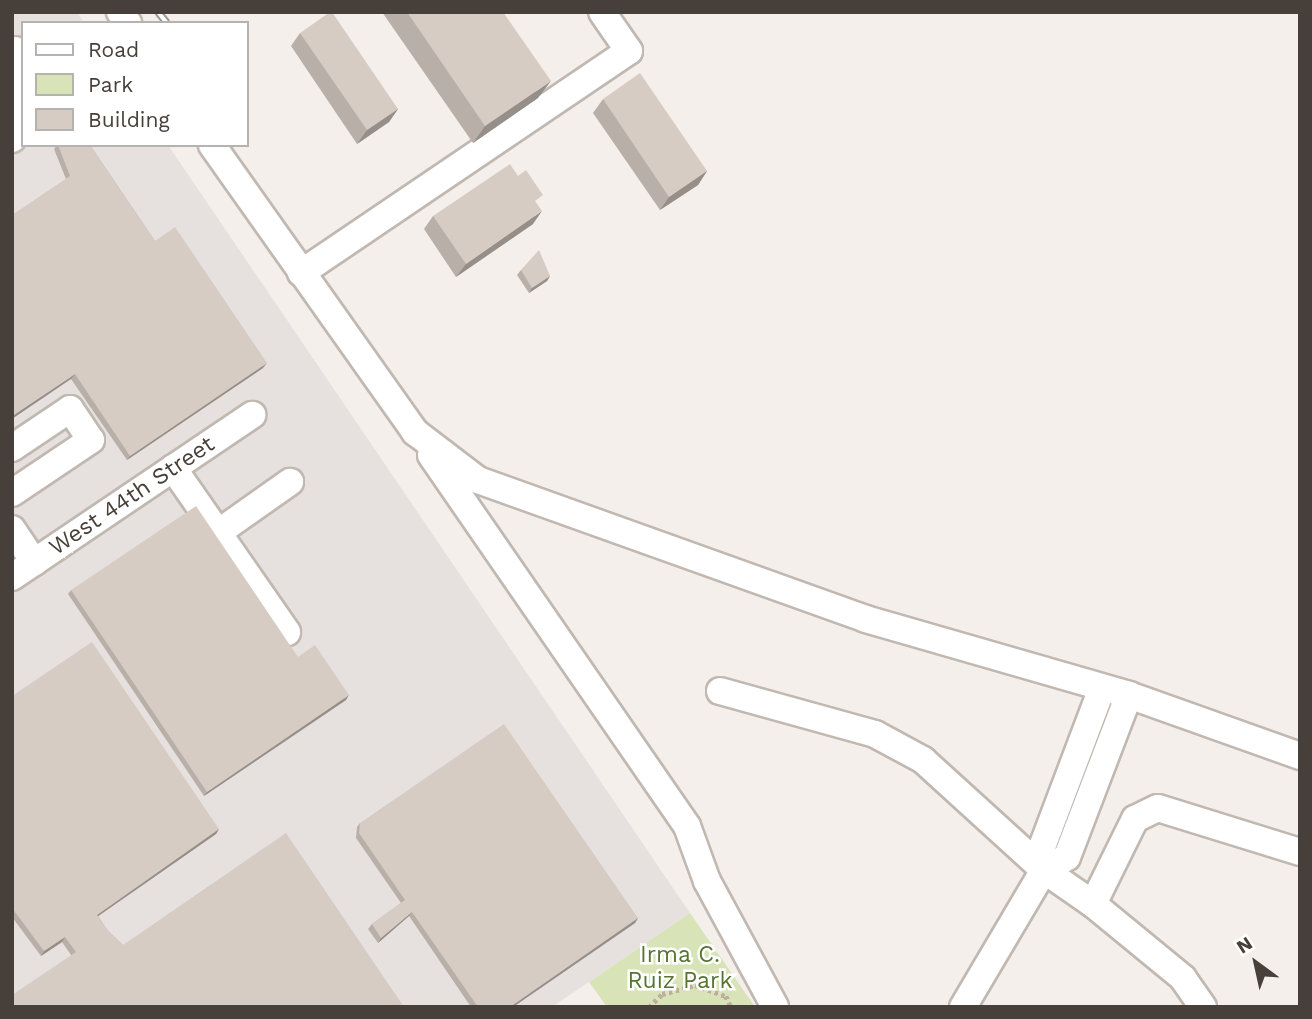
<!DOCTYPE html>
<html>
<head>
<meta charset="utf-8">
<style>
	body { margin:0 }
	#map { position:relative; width:1312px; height:1019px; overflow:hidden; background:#f4efea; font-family:"Work Sans",sans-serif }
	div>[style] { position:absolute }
	.industrial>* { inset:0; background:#e6e1df }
	.green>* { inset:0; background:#d8e4b7 }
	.path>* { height:4.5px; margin-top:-2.25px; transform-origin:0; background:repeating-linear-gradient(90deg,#bfaea0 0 3.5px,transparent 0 7px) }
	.roads { filter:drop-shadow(2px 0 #c1b8b1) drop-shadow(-2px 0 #c1b8b1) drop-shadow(0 2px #c1b8b1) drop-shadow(0 -2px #c1b8b1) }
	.minor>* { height:26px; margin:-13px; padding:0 13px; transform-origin:13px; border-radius:13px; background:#fff }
	.rail>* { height:8px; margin-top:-4px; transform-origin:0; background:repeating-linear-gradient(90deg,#fff 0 16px,#989898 0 32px); box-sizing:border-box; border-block:2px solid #989898 }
	.wall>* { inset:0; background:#b9afa9 }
	.shaded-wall>* { inset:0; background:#968f89 }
	.building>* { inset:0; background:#d7ccc4 }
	span { translate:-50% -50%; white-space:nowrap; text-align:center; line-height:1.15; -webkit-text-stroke:5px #fff; paint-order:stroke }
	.street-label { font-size:23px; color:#473f39 }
	.park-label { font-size:23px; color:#577431 }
	.frame { position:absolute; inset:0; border:14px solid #473f39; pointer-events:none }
	.legend { position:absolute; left:21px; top:21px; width:228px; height:126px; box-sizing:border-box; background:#fff; border:2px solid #b5b2b0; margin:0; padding:9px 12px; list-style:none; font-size:21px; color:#473f39 }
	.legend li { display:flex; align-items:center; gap:14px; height:35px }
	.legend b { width:35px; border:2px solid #b5b2b0 }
	.north { position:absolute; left:1221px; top:928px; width:70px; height:70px; -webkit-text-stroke:5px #fff; paint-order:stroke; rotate:327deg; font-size:19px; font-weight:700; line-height:28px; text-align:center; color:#473f39 }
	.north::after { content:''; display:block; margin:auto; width:24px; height:32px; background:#473f39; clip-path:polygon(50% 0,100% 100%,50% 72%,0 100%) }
</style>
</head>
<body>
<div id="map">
	<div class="industrial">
		<i style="clip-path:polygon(12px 12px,77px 12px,84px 23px,23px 23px,23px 145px,168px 145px,690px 913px,552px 1007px,12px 1007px)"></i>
	</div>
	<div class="green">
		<i style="clip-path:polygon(690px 913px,755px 1007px,607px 1007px,589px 982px)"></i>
	</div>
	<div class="path">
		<i style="left:649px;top:1007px;width:18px;rotate:-45deg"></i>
		<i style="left:662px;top:994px;width:34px;rotate:-15deg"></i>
		<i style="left:695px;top:985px;width:33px;rotate:20deg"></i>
		<i style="left:726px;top:996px;width:12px;rotate:66deg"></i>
	</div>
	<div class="roads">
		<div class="minor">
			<i style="left:120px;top:12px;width:14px;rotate:54deg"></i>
			<i style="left:12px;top:139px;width:89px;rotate:-88.1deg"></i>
			<i style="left:212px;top:145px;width:352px;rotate:54.7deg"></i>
			<i style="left:415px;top:432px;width:79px;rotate:37.3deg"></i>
			<i style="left:478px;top:480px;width:412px;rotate:19.7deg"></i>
			<i style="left:866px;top:619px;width:274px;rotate:16.1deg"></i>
			<i style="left:1129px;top:695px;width:182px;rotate:19.6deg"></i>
			<i style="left:301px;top:273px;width:396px;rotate:-34.1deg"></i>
			<i style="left:629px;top:51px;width:47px;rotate:-124.7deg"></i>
			<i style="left:12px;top:448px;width:70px;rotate:-33.9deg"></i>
			<i style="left:70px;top:409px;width:37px;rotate:56deg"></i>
			<i style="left:91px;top:440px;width:95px;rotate:146.1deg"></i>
			<i style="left:431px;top:455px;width:451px;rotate:55.4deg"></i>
			<i style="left:687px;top:826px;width:59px;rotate:70deg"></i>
			<i style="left:707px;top:881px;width:143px;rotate:61.6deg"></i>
			<i style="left:173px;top:468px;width:200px;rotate:55.2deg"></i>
			<i style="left:12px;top:529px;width:40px;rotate:56deg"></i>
			<i style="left:219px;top:532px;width:87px;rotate:-35.2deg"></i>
			<i style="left:12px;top:577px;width:290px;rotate:-34deg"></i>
			<i style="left:720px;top:691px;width:161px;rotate:15.5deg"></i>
			<i style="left:875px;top:734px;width:55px;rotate:28.4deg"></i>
			<i style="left:923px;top:760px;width:164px;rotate:42.3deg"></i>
			<i style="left:1044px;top:870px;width:60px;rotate:34.8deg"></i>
			<i style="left:1044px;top:870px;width:23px;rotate:-95deg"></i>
			<i style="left:1042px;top:847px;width:170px;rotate:-69.3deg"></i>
			<i style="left:963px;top:1007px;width:159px;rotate:-59.4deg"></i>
			<i style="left:1044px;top:870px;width:26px;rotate:-29deg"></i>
			<i style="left:1067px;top:857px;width:173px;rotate:-69.1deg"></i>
			<i style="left:1203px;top:1007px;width:35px;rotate:-125deg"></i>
			<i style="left:1183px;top:978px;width:117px;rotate:-140.6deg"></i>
			<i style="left:1093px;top:904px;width:95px;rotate:-63.7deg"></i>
			<i style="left:1135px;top:819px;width:25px;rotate:-26deg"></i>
			<i style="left:1158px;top:808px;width:149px;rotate:17.2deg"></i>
		</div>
	</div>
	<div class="rail">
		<i style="left:158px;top:12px;width:14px;rotate:51deg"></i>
	</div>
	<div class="wall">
		<i style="clip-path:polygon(382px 12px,503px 12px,538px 98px,473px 143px)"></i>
		<i style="clip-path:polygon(300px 33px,398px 109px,389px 122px,357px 144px,291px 46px)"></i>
		<i style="clip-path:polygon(603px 99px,707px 171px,698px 185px,660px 210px,593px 113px)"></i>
		<i style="clip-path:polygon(57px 145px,90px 145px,155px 241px,263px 368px,127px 460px,71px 379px,66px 179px,54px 149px)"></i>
		<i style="clip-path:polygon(537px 204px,533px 224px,456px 277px,424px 229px,433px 216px)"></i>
		<i style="clip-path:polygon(521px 270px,550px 276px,547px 281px,529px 293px,517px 275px)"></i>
		<i style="clip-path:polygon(71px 590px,298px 657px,346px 700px,204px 796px,68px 594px)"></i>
		<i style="clip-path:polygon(12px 696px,219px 829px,216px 834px,98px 916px,108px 931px,123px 945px,404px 1007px,71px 955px,62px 942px,41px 956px,12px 917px)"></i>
		<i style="clip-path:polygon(360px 823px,638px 918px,635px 923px,513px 1007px,471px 1007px,409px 916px,378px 943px,368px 929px,372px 924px,401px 903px,356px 838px,357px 827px)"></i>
	</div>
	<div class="shaded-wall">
		<i style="clip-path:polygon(551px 81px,538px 98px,473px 143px,485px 126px)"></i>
		<i style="clip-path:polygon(398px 109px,389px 122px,357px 144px,367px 130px)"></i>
		<i style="clip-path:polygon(707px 171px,698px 185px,660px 210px,669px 197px)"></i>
		<i style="clip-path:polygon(542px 211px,533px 224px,456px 277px,466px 264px)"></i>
		<i style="clip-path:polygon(550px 276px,547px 281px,529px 293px,532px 288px)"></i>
		<i style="clip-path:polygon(267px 363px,263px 368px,127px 460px,130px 456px)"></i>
		<i style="clip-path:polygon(75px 374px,71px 379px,12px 419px,12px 416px)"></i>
		<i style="clip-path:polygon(349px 695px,346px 700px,204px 796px,207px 792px)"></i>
		<i style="clip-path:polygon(219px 829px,216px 834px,94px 919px,97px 915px)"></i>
		<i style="clip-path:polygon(412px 912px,409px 916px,378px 943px,381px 938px)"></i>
		<i style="clip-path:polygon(638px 918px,635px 923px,513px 1007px,510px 1007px)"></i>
		<i style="clip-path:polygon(65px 937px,62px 942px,41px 956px,44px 951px)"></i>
	</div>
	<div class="building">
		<i style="clip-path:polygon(330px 12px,332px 12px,398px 109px,367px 130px,300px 33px)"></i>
		<i style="clip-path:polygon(407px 12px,503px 12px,551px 81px,485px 126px)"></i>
		<i style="clip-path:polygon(640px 73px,707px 171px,669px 197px,603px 99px)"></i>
		<i style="clip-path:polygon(58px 145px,90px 145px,155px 241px,175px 227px,267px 363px,130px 456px,75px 374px,12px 416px,12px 215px,70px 176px)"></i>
		<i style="clip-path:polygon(510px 164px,518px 176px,526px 170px,543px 195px,535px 201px,542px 211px,466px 264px,433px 216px)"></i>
		<i style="clip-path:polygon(539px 250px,550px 276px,532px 288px,521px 270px)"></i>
		<i style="clip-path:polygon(196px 506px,298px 657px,315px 645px,349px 695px,207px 792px,71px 590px)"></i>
		<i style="clip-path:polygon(92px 642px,219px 829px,97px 915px,108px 931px,123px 945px,286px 833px,404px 1007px,12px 1007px,12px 995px,76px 952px,65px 937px,44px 951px,12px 908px,12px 696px)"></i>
		<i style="clip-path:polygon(504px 724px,638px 918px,510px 1007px,478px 1007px,412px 912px,381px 938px,372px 924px,405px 900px,359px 833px,360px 823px)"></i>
	</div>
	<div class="street-label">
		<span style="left:132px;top:496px;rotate:-34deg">West 44th Street</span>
	</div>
	<div class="park-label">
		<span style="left:680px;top:968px">Irma C.<br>Ruiz Park</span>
	</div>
	<div class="frame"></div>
	<ul class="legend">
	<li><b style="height:9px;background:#fff"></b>Road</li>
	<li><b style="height:19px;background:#d8e4b7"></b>Park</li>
	<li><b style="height:19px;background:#d7ccc4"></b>Building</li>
	</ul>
	<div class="north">N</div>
</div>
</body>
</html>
